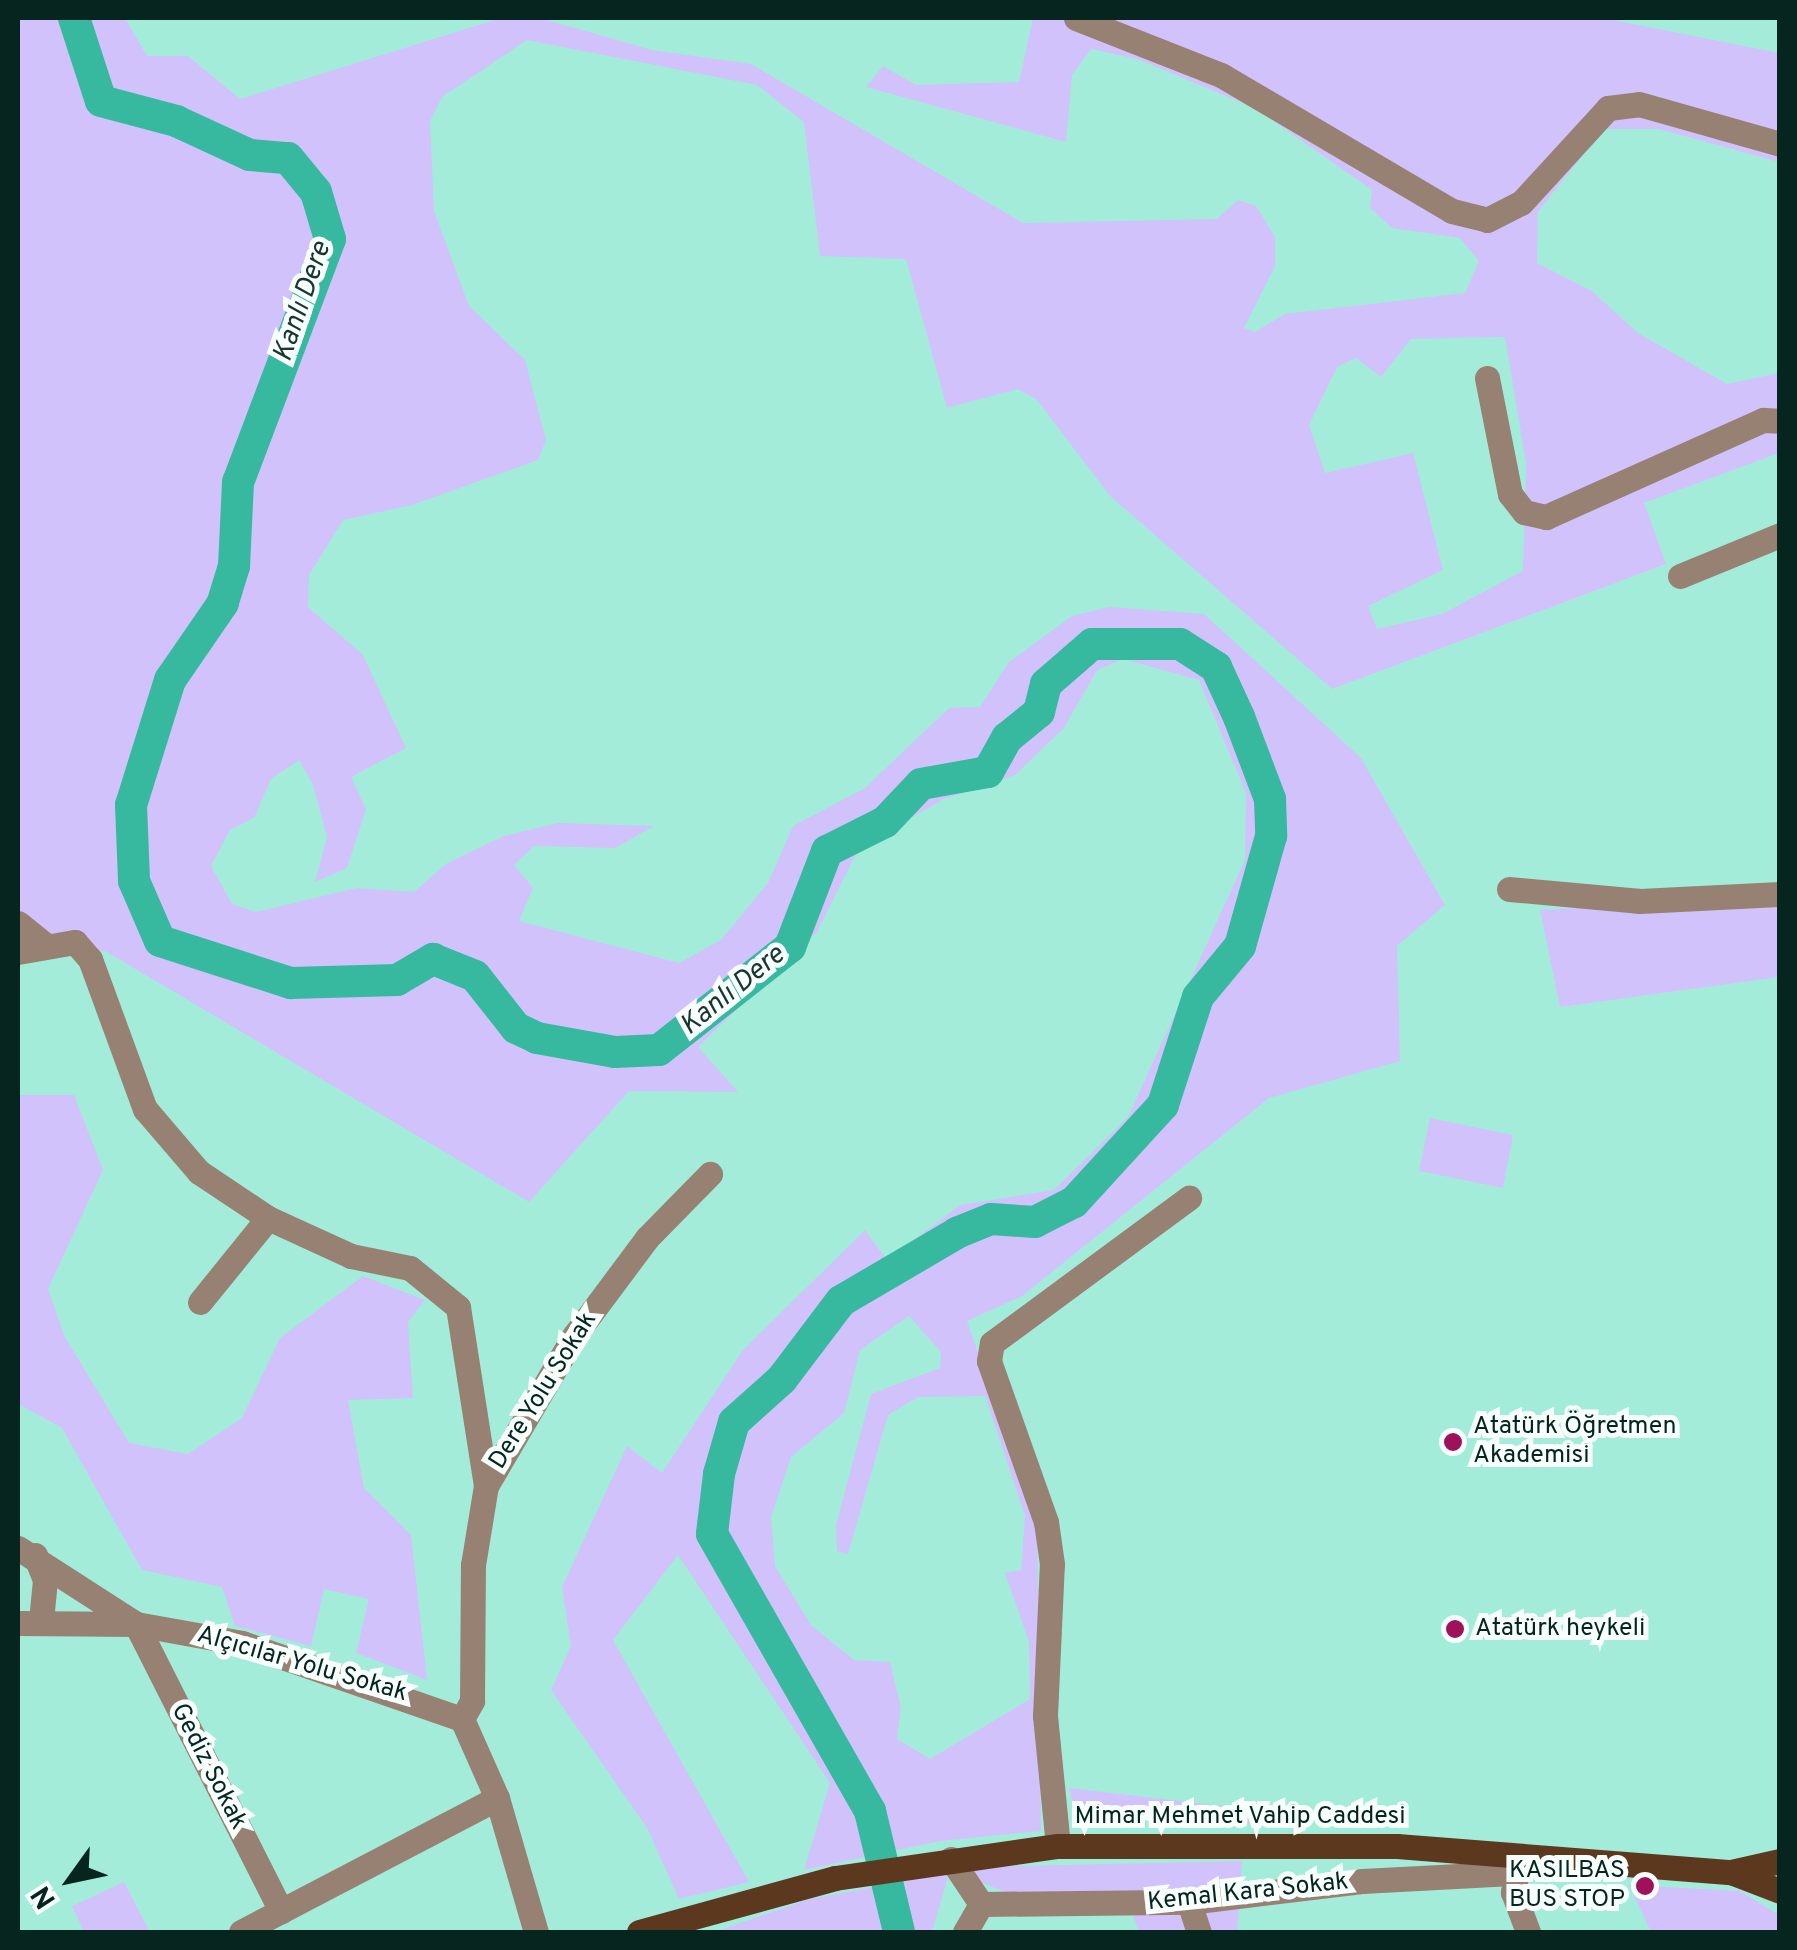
<!DOCTYPE html>
<html>
<head>
<meta charset="utf-8">
<style>
	body { margin:0 }
	#map { position:relative; width:1797px; height:1950px; overflow:hidden; background:#a4ecda; font-family:Overpass,sans-serif }
	div>[style] { position:absolute }
	.green>* { inset:0; background:#d1c2fc }
	.river>* { height:32px; margin:-16px; padding:0 16px; transform-origin:16px; border-radius:16px; background:#37b9a0 }
	.minor>* { height:25px; margin:-12.5px; padding:0 12.5px; transform-origin:12.5px; border-radius:12.5px; background:#978173 }
	.major>* { height:25px; margin:-12.5px; padding:0 12.5px; transform-origin:12.5px; border-radius:12.5px; background:#5c391e }
	.dots>* { width:28px; height:28px; translate:-50% -50%; box-sizing:border-box; border:5px solid #f7fefc; border-radius:50% }
	span { translate:-50% -50%; white-space:nowrap; text-align:center; line-height:1.15; -webkit-text-stroke:10px #f7fefc; paint-order:stroke }
	.street-label { font-size:25px; color:#06251f }
	.poi-label { font-size:25px; color:#06251f }
	.left { translate:0 -50%; text-align:left }
	.right { translate:-100% -50%; text-align:right }
	.water-label { font-size:28px; color:#1a352f; font-style:italic }
	.frame { position:absolute; inset:0; border:20px solid #06251f; pointer-events:none }
	.north { position:absolute; left:20px; top:1830px; width:100px; height:100px; -webkit-text-stroke:8px #f7fefc; paint-order:stroke; rotate:237deg; font-size:28px; font-weight:700; line-height:40px; text-align:center; color:#06251f }
	.north::after { content:''; display:block; margin:auto; width:35px; height:45px; background:#06251f; clip-path:polygon(50% 0,100% 100%,50% 72%,0 100%) }
</style>
</head>
<body>
<div id="map">
	<div class="green">
		<i style="clip-path:polygon(evenodd,18px 18px,125px 18px,147px 56px,188px 56px,240px 99px,501px 18px,540px 18px,652px 50px,751px 64px,1023px 223px,1217px 219px,1238px 200px,1256px 206px,1275px 237px,1275px 266px,1244px 328px,1255px 332px,1285px 314px,1465px 293px,1479px 261px,1460px 238px,1392px 228px,1370px 208px,1372px 190px,1255px 108px,1137px 59px,1091px 49px,1072px 75px,1066px 142px,866px 87px,883px 66px,916px 85px,1019px 82px,1033px 18px,1603px 18px,1779px 53px,1779px 162px,1659px 129px,1603px 129px,1538px 212px,1537px 263px,1592px 291px,1638px 333px,1727px 384px,1779px 373px,1779px 453px,1644px 503px,1666px 564px,1332px 689px,1110px 496px,1037px 400px,1018px 389px,947px 408px,906px 259px,820px 256px,804px 122px,757px 85px,527px 40px,442px 97px,430px 121px,434px 211px,469px 306px,525px 360px,546px 440px,538px 460px,412px 505px,343px 520px,309px 575px,308px 607px,363px 655px,406px 748px,351px 777px,366px 809px,347px 868px,315px 882px,327px 837px,313px 785px,299px 760px,271px 779px,254px 818px,230px 830px,211px 866px,232px 904px,256px 912px,357px 888px,414px 892px,447px 863px,504px 836px,558px 823px,654px 826px,615px 848px,534px 846px,514px 865px,533px 888px,519px 921px,679px 963px,721px 940px,768px 883px,793px 826px,865px 788px,949px 708px,980px 707px,1009px 662px,1072px 616px,1109px 607px,1204px 614px,1361px 758px,1445px 905px,1397px 946px,1400px 1061px,1269px 1098px,1022px 1296px,967px 1321px,1037px 1520px,1041px 1831px,940px 1841px,804px 1870px,830px 1783px,678px 1555px,613px 1640px,749px 1882px,679px 1899px,647px 1828px,551px 1690px,571px 1646px,562px 1587px,627px 1446px,662px 1473px,743px 1350px,865px 1230px,887px 1260px,960px 1205px,1054px 1190px,1128px 1117px,1245px 860px,1246px 793px,1199px 680px,1123px 659px,1097px 670px,1064px 728px,1015px 775px,944px 799px,859px 848px,817px 932px,698px 1047px,738px 1092px,629px 1091px,529px 1202px,105px 951px,18px 949px,18px 18px,1505px 337px,1526px 463px,1523px 571px,1442px 614px,1377px 629px,1368px 606px,1443px 570px,1413px 453px,1325px 473px,1309px 425px,1337px 367px,1356px 358px,1381px 377px,1411px 339px,1505px 337px,18px 18px,909px 1316px,941px 1352px,940px 1368px,871px 1394px,836px 1525px,837px 1551px,848px 1554px,888px 1415px,918px 1397px,985px 1396px,1025px 1516px,1021px 1570px,1005px 1573px,1029px 1642px,1030px 1699px,930px 1759px,897px 1739px,901px 1708px,890px 1662px,854px 1660px,811px 1625px,775px 1566px,771px 1517px,791px 1457px,844px 1413px,860px 1350px,909px 1316px)"></i>
		<i style="clip-path:polygon(1779px 897px,1779px 977px,1560px 1007px,1540px 910px)"></i>
		<i style="clip-path:polygon(18px 1095px,74px 1095px,103px 1170px,48px 1289px,65px 1337px,129px 1443px,188px 1454px,242px 1418px,280px 1338px,363px 1276px,425px 1300px,408px 1322px,413px 1398px,348px 1400px,364px 1488px,411px 1535px,427px 1680px,356px 1653px,369px 1599px,324px 1589px,311px 1646px,235px 1626px,222px 1587px,142px 1570px,62px 1428px,18px 1404px)"></i>
		<i style="clip-path:polygon(1430px 1118px,1513px 1135px,1503px 1188px,1419px 1171px)"></i>
		<i style="clip-path:polygon(1069px 1788px,1275px 1812px,1272px 1825px,1076px 1815px)"></i>
		<i style="clip-path:polygon(1242px 1861px,1237px 1932px,1139px 1932px,1126px 1896px,1017px 1897px,971px 1878px,977px 1867px)"></i>
		<i style="clip-path:polygon(949px 1873px,932px 1932px,714px 1932px,810px 1899px)"></i>
		<i style="clip-path:polygon(124px 1882px,150px 1932px,84px 1932px,72px 1906px)"></i>
		<i style="clip-path:polygon(1629px 1885px,1740px 1891px,1779px 1915px,1779px 1932px,1651px 1932px)"></i>
	</div>
	<div class="river">
		<i style="left:74px;top:18px;width:87px;rotate:72deg"></i>
		<i style="left:101px;top:101px;width:78px;rotate:14.9deg"></i>
		<i style="left:176px;top:121px;width:81px;rotate:24.7deg"></i>
		<i style="left:250px;top:155px;width:38px;rotate:5deg"></i>
		<i style="left:288px;top:158px;width:44px;rotate:50.5deg"></i>
		<i style="left:316px;top:192px;width:49px;rotate:73.4deg"></i>
		<i style="left:330px;top:239px;width:260px;rotate:110.7deg"></i>
		<i style="left:238px;top:482px;width:84px;rotate:92.7deg"></i>
		<i style="left:234px;top:566px;width:39px;rotate:107deg"></i>
		<i style="left:223px;top:603px;width:93px;rotate:124.5deg"></i>
		<i style="left:170px;top:680px;width:131px;rotate:107.3deg"></i>
		<i style="left:131px;top:805px;width:76px;rotate:87.7deg"></i>
		<i style="left:134px;top:881px;width:65px;rotate:66.6deg"></i>
		<i style="left:160px;top:941px;width:138px;rotate:17.8deg"></i>
		<i style="left:291px;top:983px;width:106px;rotate:-1.6deg"></i>
		<i style="left:397px;top:980px;width:42px;rotate:-30.3deg"></i>
		<i style="left:433px;top:959px;width:45px;rotate:22deg"></i>
		<i style="left:475px;top:976px;width:66px;rotate:51.7deg"></i>
		<i style="left:516px;top:1028px;width:23px;rotate:25deg"></i>
		<i style="left:537px;top:1038px;width:79px;rotate:10.2deg"></i>
		<i style="left:615px;top:1052px;width:44px;rotate:-2.6deg"></i>
		<i style="left:659px;top:1050px;width:167px;rotate:-38.2deg"></i>
		<i style="left:790px;top:947px;width:103px;rotate:-68.9deg"></i>
		<i style="left:827px;top:851px;width:65px;rotate:-26.6deg"></i>
		<i style="left:885px;top:822px;width:52px;rotate:-46.5deg"></i>
		<i style="left:921px;top:784px;width:68px;rotate:-10.2deg"></i>
		<i style="left:988px;top:772px;width:39px;rotate:-61deg"></i>
		<i style="left:1007px;top:738px;width:41px;rotate:-39.1deg"></i>
		<i style="left:1039px;top:712px;width:29px;rotate:-76deg"></i>
		<i style="left:1046px;top:684px;width:61px;rotate:-41deg"></i>
		<i style="left:1092px;top:644px;width:88px"></i>
		<i style="left:1180px;top:644px;width:43px;rotate:32.6deg"></i>
		<i style="left:1216px;top:667px;width:55px;rotate:65.3deg"></i>
		<i style="left:1239px;top:717px;width:88px;rotate:69.3deg"></i>
		<i style="left:1270px;top:799px;width:37px;rotate:88deg"></i>
		<i style="left:1271px;top:836px;width:114px;rotate:105.7deg"></i>
		<i style="left:1240px;top:946px;width:66px;rotate:129.5deg"></i>
		<i style="left:1198px;top:997px;width:114px;rotate:108deg"></i>
		<i style="left:1163px;top:1105px;width:132px;rotate:132.5deg"></i>
		<i style="left:1074px;top:1202px;width:44px;rotate:152.9deg"></i>
		<i style="left:1035px;top:1222px;width:44px;rotate:-176.1deg"></i>
		<i style="left:991px;top:1219px;width:37px;rotate:158deg"></i>
		<i style="left:957px;top:1233px;width:134px;rotate:149.6deg"></i>
		<i style="left:841px;top:1301px;width:98px;rotate:127.1deg"></i>
		<i style="left:782px;top:1379px;width:64px;rotate:138.1deg"></i>
		<i style="left:734px;top:1422px;width:54px;rotate:106.1deg"></i>
		<i style="left:719px;top:1474px;width:60px;rotate:96.7deg"></i>
		<i style="left:712px;top:1534px;width:319px;rotate:60.3deg"></i>
		<i style="left:870px;top:1811px;width:124px;rotate:76.5deg"></i>
	</div>
	<div class="minor">
		<i style="left:1076px;top:18px;width:156px;rotate:21.5deg"></i>
		<i style="left:1221px;top:75px;width:268px;rotate:30.5deg"></i>
		<i style="left:1452px;top:211px;width:36px;rotate:14deg"></i>
		<i style="left:1487px;top:220px;width:38px;rotate:-27deg"></i>
		<i style="left:1521px;top:203px;width:129px;rotate:-47.5deg"></i>
		<i style="left:1608px;top:108px;width:31px;rotate:-7deg"></i>
		<i style="left:1639px;top:104px;width:147px;rotate:15.8deg"></i>
		<i style="left:1487px;top:378px;width:118px;rotate:78.8deg"></i>
		<i style="left:1510px;top:494px;width:23px;rotate:52deg"></i>
		<i style="left:1524px;top:512px;width:23px;rotate:13deg"></i>
		<i style="left:1546px;top:517px;width:238px;rotate:-24.1deg"></i>
		<i style="left:1763px;top:420px;width:17px;rotate:3deg"></i>
		<i style="left:1680px;top:576px;width:108px;rotate:-22.3deg"></i>
		<i style="left:1509px;top:889px;width:132px;rotate:5.2deg"></i>
		<i style="left:1640px;top:901px;width:140px;rotate:-2.9deg"></i>
		<i style="left:18px;top:923px;width:35px;rotate:39deg"></i>
		<i style="left:18px;top:952px;width:58px;rotate:-10deg"></i>
		<i style="left:75px;top:942px;width:23px;rotate:49deg"></i>
		<i style="left:90px;top:959px;width:160px;rotate:69.9deg"></i>
		<i style="left:145px;top:1109px;width:83px;rotate:49.4deg"></i>
		<i style="left:199px;top:1172px;width:83px;rotate:33.7deg"></i>
		<i style="left:268px;top:1218px;width:91px;rotate:24.6deg"></i>
		<i style="left:351px;top:1256px;width:60px;rotate:11.5deg"></i>
		<i style="left:410px;top:1268px;width:62px;rotate:39.1deg"></i>
		<i style="left:458px;top:1307px;width:181px;rotate:81.1deg"></i>
		<i style="left:200px;top:1302px;width:108px;rotate:-51deg"></i>
		<i style="left:18px;top:1548px;width:140px;rotate:32.8deg"></i>
		<i style="left:136px;top:1624px;width:322px;rotate:63.2deg"></i>
		<i style="left:35px;top:1555px;width:27px;rotate:68deg"></i>
		<i style="left:45px;top:1580px;width:41px;rotate:95.6deg"></i>
		<i style="left:18px;top:1623px;width:118px;rotate:0.5deg"></i>
		<i style="left:136px;top:1624px;width:108px;rotate:10.2deg"></i>
		<i style="left:242px;top:1643px;width:233px;rotate:19.1deg"></i>
		<i style="left:462px;top:1719px;width:21px;rotate:-61deg"></i>
		<i style="left:472px;top:1701px;width:136px;rotate:-89.6deg"></i>
		<i style="left:473px;top:1565px;width:80px;rotate:-80.7deg"></i>
		<i style="left:486px;top:1486px;width:174px;rotate:-59.6deg"></i>
		<i style="left:574px;top:1336px;width:122px;rotate:-53.3deg"></i>
		<i style="left:647px;top:1238px;width:90px;rotate:-45.5deg"></i>
		<i style="left:462px;top:1719px;width:86px;rotate:66.1deg"></i>
		<i style="left:497px;top:1798px;width:140px;rotate:73.8deg"></i>
		<i style="left:1058px;top:1846px;width:131px;rotate:-95.7deg"></i>
		<i style="left:1045px;top:1716px;width:152px;rotate:-87.4deg"></i>
		<i style="left:1052px;top:1564px;width:42px;rotate:-98.1deg"></i>
		<i style="left:1046px;top:1522px;width:171px;rotate:-109.5deg"></i>
		<i style="left:989px;top:1361px;width:18px;rotate:-81deg"></i>
		<i style="left:992px;top:1343px;width:245px;rotate:-36.4deg"></i>
		<i style="left:951px;top:1859px;width:54px;rotate:56.3deg"></i>
		<i style="left:1519px;top:1861px;width:32px;rotate:101deg"></i>
		<i style="left:1513px;top:1892px;width:43px;rotate:69.4deg"></i>
		<i style="left:1189px;top:1902px;width:32px;rotate:72deg"></i>
		<i style="left:981px;top:1904px;width:208px;rotate:-0.6deg"></i>
		<i style="left:1189px;top:1902px;width:174px;rotate:-6.9deg"></i>
		<i style="left:1362px;top:1881px;width:155px;rotate:-3deg"></i>
		<i style="left:241px;top:1932px;width:289px;rotate:-27.6deg"></i>
		<i style="left:965px;top:1932px;width:32px;rotate:-60deg"></i>
	</div>
	<div class="major">
		<i style="left:1731px;top:1872px;width:53px;rotate:21.2deg"></i>
		<i style="left:639px;top:1932px;width:203px;rotate:-15.4deg"></i>
		<i style="left:835px;top:1878px;width:225px;rotate:-8.2deg"></i>
		<i style="left:1058px;top:1846px;width:339px"></i>
		<i style="left:1397px;top:1846px;width:335px;rotate:4.5deg"></i>
		<i style="left:1731px;top:1872px;width:50px;rotate:-12.7deg"></i>
	</div>
	<div class="dots">
		<i style="left:1453px;top:1442px;background:#9f115b"></i>
		<i style="left:1455px;top:1629px;background:#9f115b"></i>
		<i style="left:1645px;top:1886px;background:#9f115b"></i>
	</div>
	<div class="street-label">
		<span style="left:544px;top:1391px;rotate:-58deg">Dere Yolu Sokak</span>
		<span style="left:302px;top:1665px;rotate:16deg">Alçıcılar Yolu Sokak</span>
		<span style="left:208px;top:1767px;rotate:63deg">Gediz Sokak</span>
		<span style="left:1240px;top:1817px">Mimar Mehmet Vahip Caddesi</span>
		<span style="left:1248px;top:1893px;rotate:-6deg">Kemal Kara Sokak</span>
	</div>
	<div class="poi-label">
		<span class="left" style="left:1473px;top:1442px">Atatürk Öğretmen<br>Akademisi</span>
		<span class="left" style="left:1475px;top:1629px">Atatürk heykeli</span>
		<span class="right" style="left:1625px;top:1886px">KASILBAS<br>BUS STOP</span>
	</div>
	<div class="water-label">
		<span style="left:303px;top:302px;rotate:-71deg">Kanlı Dere</span>
		<span style="left:733px;top:991px;rotate:-39deg">Kanlı Dere</span>
	</div>
	<div class="frame"></div>
	<div class="north">N</div>
</div>
</body>
</html>
